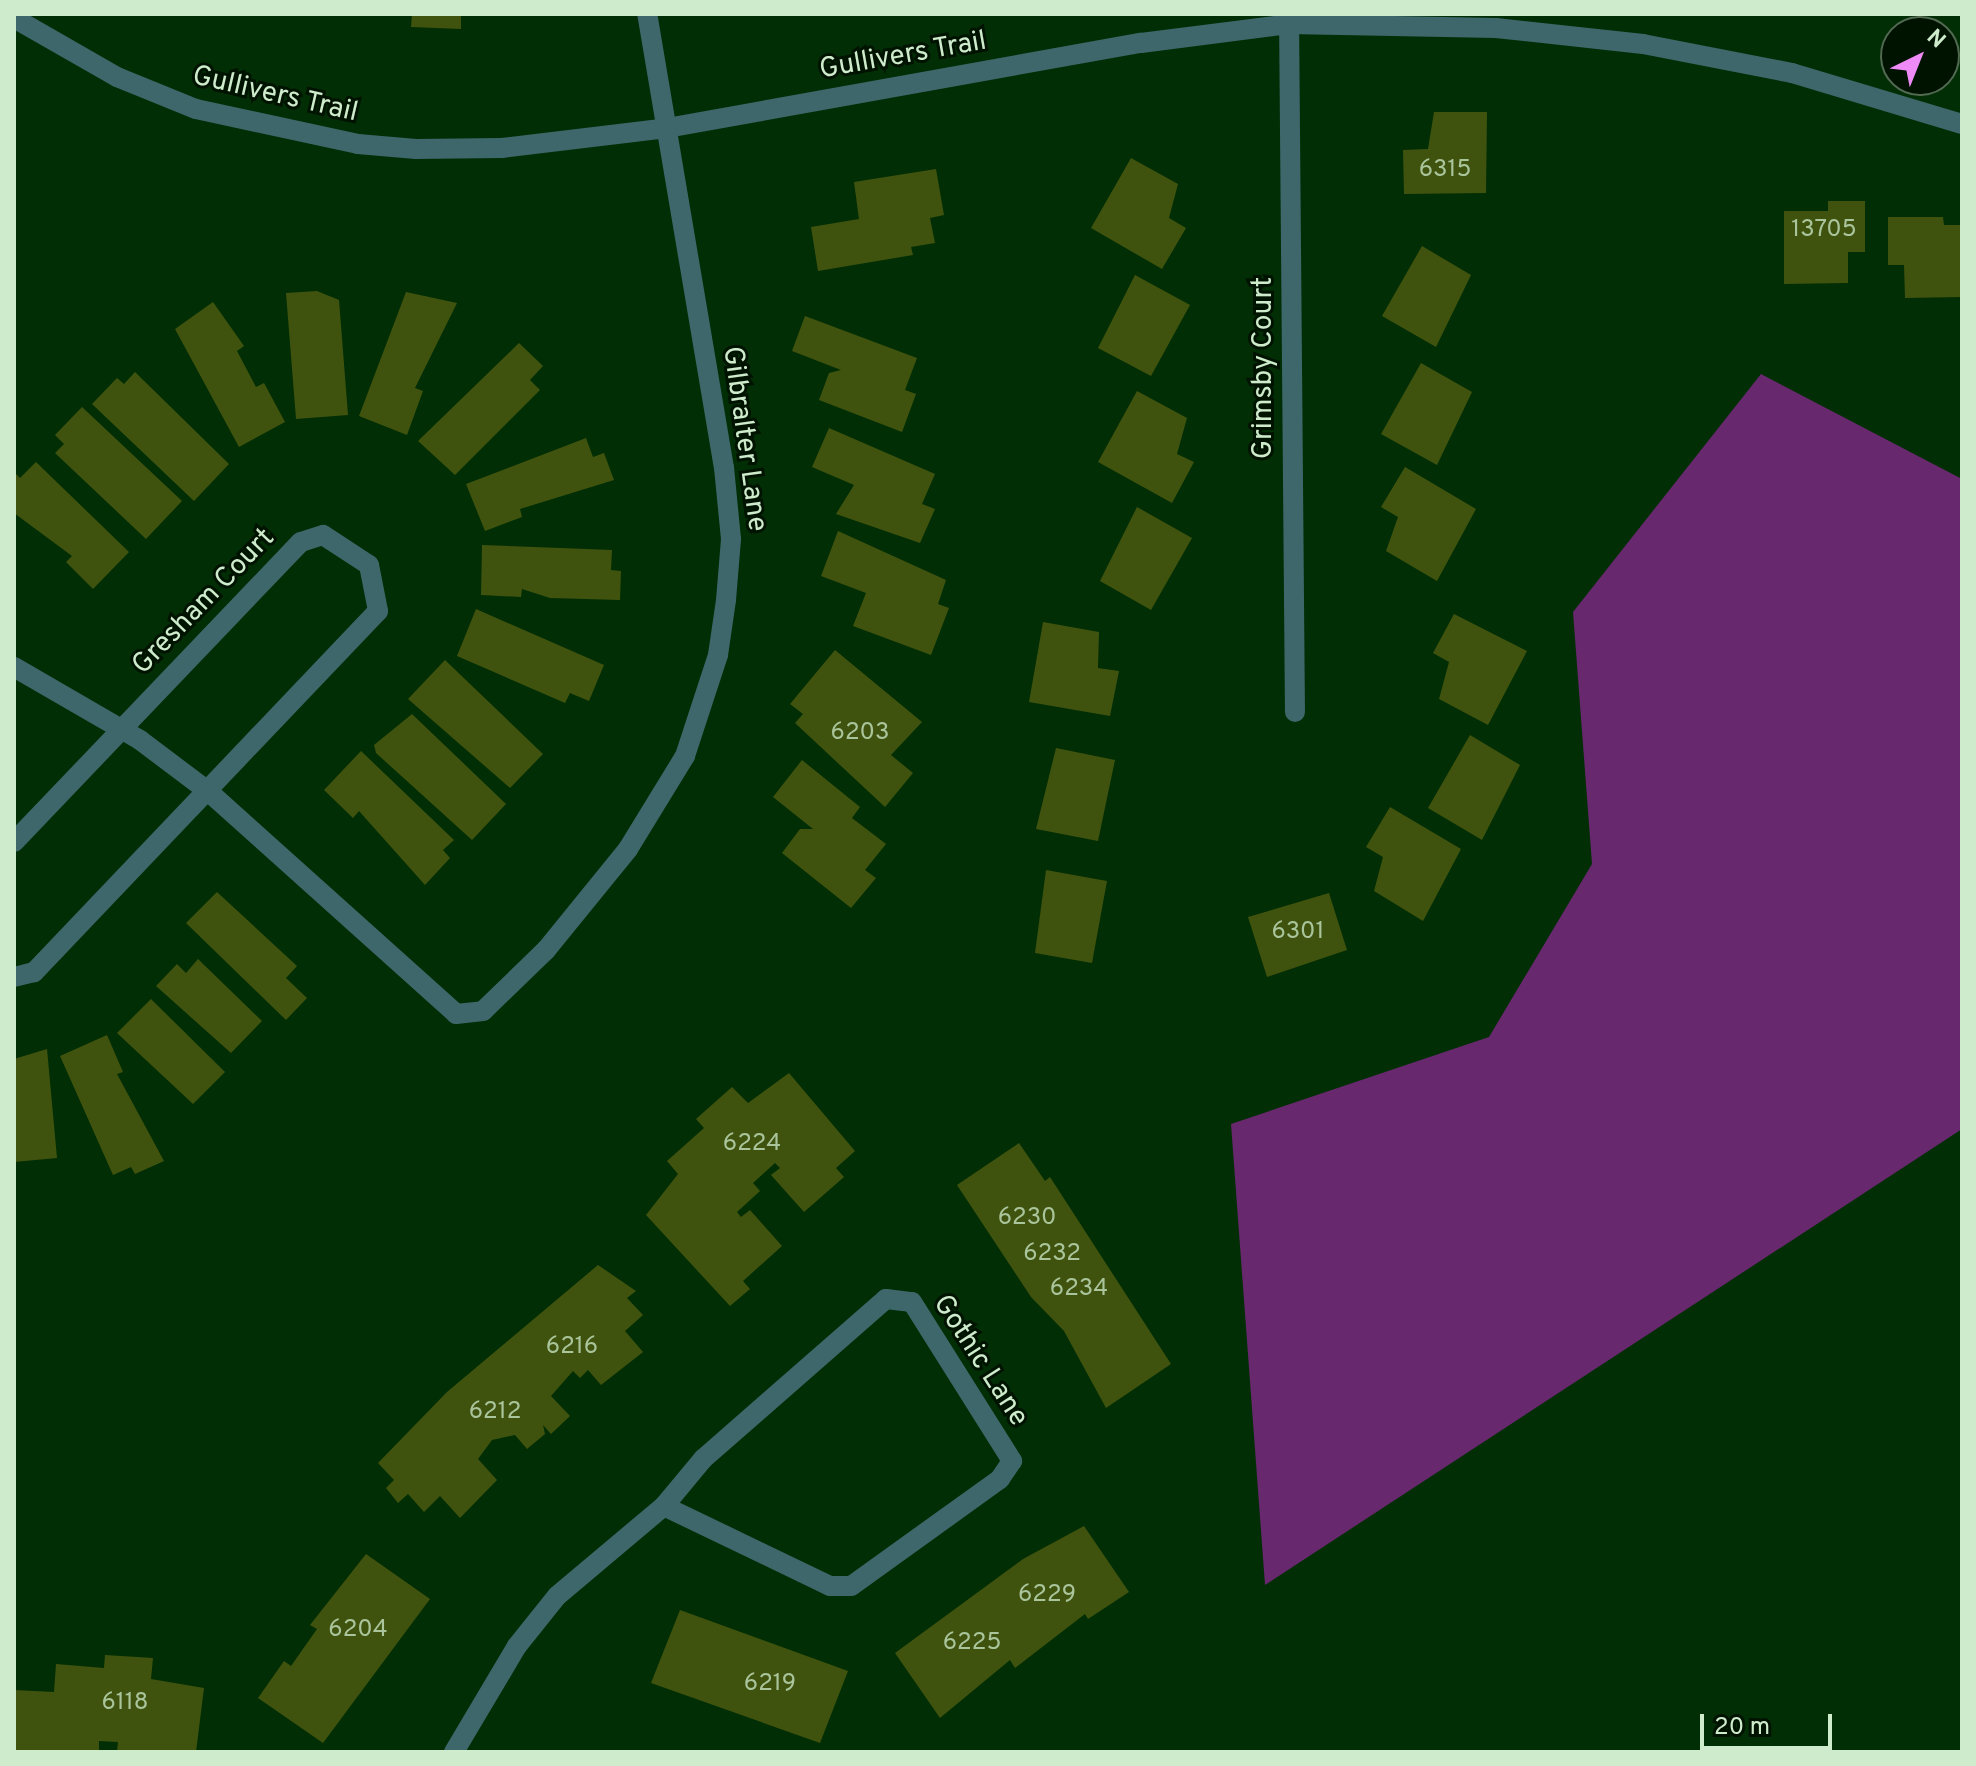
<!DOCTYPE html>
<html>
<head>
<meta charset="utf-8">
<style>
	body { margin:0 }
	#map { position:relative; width:1976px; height:1766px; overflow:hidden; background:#022e05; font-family:Overpass,sans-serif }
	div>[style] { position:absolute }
	.green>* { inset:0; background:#67286d }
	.building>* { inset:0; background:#40530e }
	.minor>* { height:20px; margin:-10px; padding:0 10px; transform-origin:10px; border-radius:10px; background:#3e676b }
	span { translate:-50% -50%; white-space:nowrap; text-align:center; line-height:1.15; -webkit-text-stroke:6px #001301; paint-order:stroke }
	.number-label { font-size:24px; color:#aac59c }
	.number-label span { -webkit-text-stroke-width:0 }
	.street-label { font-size:28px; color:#ceebcc }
	.frame { position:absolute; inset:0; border:16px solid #ceebcc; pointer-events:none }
	.north { position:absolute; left:1880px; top:16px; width:80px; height:80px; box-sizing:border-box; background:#001301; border:2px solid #526952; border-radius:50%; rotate:43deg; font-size:22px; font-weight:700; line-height:32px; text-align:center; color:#ceebcc }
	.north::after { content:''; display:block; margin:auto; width:28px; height:36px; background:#ef8bf7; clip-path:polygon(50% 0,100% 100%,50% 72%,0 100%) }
	.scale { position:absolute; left:1700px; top:1714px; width:132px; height:36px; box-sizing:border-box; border:4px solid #ceebcc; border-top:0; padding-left:10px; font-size:24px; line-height:28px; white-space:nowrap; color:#ceebcc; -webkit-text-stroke:6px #001301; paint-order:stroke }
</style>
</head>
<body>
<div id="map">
	<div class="green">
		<i style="clip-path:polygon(1761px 374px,1962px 479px,1962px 1129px,1265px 1585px,1231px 1124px,1489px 1037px,1592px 864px,1573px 612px)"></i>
	</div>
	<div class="building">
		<i style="clip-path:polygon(412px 14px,461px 14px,461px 29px,411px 27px)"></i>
		<i style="clip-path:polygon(1434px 112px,1487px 112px,1486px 193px,1404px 194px,1403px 150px,1428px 149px)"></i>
		<i style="clip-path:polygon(1131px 158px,1178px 184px,1169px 218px,1186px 228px,1162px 269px,1091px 228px)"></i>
		<i style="clip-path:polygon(936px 169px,944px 215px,930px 218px,935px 243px,911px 247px,913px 255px,818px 271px,811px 227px,859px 219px,854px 182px)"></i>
		<i style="clip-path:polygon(1828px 201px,1865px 201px,1865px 252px,1848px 252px,1848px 283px,1784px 284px,1784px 211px,1828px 211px)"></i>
		<i style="clip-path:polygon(1888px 217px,1943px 217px,1944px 225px,1962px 225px,1962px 297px,1905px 298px,1904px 265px,1888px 265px)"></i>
		<i style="clip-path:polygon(1422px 246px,1471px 275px,1436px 347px,1382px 316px)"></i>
		<i style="clip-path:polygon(1135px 275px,1190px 305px,1151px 376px,1098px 348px)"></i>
		<i style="clip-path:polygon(317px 291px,339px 300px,348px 415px,296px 419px,286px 293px)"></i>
		<i style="clip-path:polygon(406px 292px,457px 303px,415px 388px,423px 391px,407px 435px,359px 416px)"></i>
		<i style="clip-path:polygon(213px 302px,244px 346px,237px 351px,256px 387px,264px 383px,285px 422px,239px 447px,175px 329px)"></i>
		<i style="clip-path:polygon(805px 316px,917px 358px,905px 390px,916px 394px,902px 432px,819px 400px,829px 373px,841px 370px,792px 351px)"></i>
		<i style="clip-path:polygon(519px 343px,543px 366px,530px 380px,540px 390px,455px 475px,418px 441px)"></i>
		<i style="clip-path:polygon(1421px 363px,1472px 392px,1437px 465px,1381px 434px)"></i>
		<i style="clip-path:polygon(135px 372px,229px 464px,194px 501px,92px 404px,117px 378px,124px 384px)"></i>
		<i style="clip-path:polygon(1137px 391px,1187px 418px,1177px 454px,1194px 462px,1172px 503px,1098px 462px)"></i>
		<i style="clip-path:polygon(82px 407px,182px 501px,146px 539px,55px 453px,64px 444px,55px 435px)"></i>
		<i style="clip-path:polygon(829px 428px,935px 474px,922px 504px,935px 509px,920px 543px,836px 514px,854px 485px,812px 467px)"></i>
		<i style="clip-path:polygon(586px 438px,593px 457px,604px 453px,614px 480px,520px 509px,522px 517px,485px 531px,466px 484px)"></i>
		<i style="clip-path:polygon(36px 462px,129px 552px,93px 589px,66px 562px,72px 556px,14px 513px,14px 472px,20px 478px)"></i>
		<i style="clip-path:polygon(1405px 467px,1476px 509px,1437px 581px,1386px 551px,1398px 517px,1381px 507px)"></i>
		<i style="clip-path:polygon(1137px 507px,1192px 538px,1151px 610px,1100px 581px)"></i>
		<i style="clip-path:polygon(838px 531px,946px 580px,938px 604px,949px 608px,931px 655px,853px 626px,866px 593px,821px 576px)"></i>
		<i style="clip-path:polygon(482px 545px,612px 550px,611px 570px,621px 571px,620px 600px,550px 598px,522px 589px,521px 597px,481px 595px)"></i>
		<i style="clip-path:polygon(476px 609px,604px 665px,589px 701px,570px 693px,565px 703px,457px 656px)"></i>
		<i style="clip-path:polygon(1454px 614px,1527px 651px,1488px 725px,1439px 699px,1449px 662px,1433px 653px)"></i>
		<i style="clip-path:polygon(1043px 622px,1099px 632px,1098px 668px,1119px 671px,1110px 716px,1029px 702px)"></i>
		<i style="clip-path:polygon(835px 650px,922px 722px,891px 755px,913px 773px,885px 807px,795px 723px,803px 714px,790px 704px)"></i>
		<i style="clip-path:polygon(445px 660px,543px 754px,510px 788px,408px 699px)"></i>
		<i style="clip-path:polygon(412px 714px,506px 804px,472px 840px,376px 753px,374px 745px)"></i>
		<i style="clip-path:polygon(1470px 735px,1520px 765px,1482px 840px,1428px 808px)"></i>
		<i style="clip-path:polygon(1056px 748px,1115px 760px,1098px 841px,1036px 829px)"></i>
		<i style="clip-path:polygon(361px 751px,454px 840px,443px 850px,450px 858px,425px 885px,359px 811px,353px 818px,324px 790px)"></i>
		<i style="clip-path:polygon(802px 760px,860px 807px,852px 818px,886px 844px,865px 870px,876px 878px,851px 908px,782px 853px,800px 829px,813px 829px,773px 797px)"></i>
		<i style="clip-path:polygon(1390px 807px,1461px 849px,1423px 921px,1374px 891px,1383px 857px,1366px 847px)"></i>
		<i style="clip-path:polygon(1046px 870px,1107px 881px,1092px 963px,1035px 953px)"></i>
		<i style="clip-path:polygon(217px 892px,297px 966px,286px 978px,307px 998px,286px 1020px,186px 923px)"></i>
		<i style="clip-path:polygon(1329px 893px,1347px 950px,1267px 977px,1248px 917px)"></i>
		<i style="clip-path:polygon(198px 959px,262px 1021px,231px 1053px,156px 986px,177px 964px,186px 973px)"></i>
		<i style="clip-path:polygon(151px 999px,225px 1072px,193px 1104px,117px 1033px)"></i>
		<i style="clip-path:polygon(107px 1035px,123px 1072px,117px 1074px,164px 1161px,135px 1174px,131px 1167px,113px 1175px,60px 1056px)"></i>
		<i style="clip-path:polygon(47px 1049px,57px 1158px,14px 1162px,14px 1059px)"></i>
		<i style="clip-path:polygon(789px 1073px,855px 1151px,836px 1168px,844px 1177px,804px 1212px,771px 1175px,780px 1168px,775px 1163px,753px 1183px,760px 1191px,737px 1212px,741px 1217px,750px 1210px,782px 1246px,743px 1281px,750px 1289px,730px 1306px,646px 1215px,678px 1174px,667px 1161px,704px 1128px,696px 1119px,732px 1087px,748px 1103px)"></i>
		<i style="clip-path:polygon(1019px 1143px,1045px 1181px,1050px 1177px,1171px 1364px,1106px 1408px,1064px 1331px,1031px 1297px,957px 1185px)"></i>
		<i style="clip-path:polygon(598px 1265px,636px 1291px,627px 1298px,643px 1315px,625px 1331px,643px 1352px,601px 1385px,588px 1370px,580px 1378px,573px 1371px,551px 1396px,570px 1416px,551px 1434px,543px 1425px,545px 1434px,527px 1449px,515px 1435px,492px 1440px,478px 1459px,497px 1480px,460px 1518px,440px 1496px,424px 1512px,408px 1494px,398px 1503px,386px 1488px,394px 1480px,378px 1463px,447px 1392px)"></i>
		<i style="clip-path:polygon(1084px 1526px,1129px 1592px,1088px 1619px,1085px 1614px,1015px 1668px,1010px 1660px,940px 1718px,895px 1653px,1023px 1559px)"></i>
		<i style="clip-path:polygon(366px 1554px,430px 1599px,323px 1743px,258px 1698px,284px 1661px,291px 1666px,317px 1629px,310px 1625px)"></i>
		<i style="clip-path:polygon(680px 1610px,848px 1671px,820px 1743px,651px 1683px)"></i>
		<i style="clip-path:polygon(105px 1655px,153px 1658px,151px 1679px,204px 1688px,196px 1752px,117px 1752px,118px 1742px,99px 1741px,99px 1752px,14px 1752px,14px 1690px,54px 1692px,56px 1664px,104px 1668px)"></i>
	</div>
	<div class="minor">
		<i style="left:1289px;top:14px;width:698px;rotate:89.51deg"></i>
		<i style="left:14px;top:18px;width:119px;rotate:29.8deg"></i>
		<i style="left:117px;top:77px;width:85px;rotate:22.1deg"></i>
		<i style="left:196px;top:109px;width:166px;rotate:12.2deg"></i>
		<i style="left:358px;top:144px;width:58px;rotate:4.9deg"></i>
		<i style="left:416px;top:149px;width:86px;rotate:-0.7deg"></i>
		<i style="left:502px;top:148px;width:166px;rotate:-6.9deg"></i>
		<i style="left:667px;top:128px;width:482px;rotate:-10.2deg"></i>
		<i style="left:1141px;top:43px;width:149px;rotate:-7.3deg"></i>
		<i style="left:1289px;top:24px;width:207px;rotate:1.1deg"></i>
		<i style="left:1496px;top:28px;width:148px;rotate:6.2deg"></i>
		<i style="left:1643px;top:44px;width:152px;rotate:11deg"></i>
		<i style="left:1792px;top:73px;width:177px;rotate:16.7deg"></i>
		<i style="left:14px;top:667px;width:146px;rotate:30.1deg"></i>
		<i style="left:140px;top:740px;width:86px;rotate:37deg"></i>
		<i style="left:209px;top:792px;width:332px;rotate:41.9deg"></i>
		<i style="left:456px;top:1014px;width:27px;rotate:-6deg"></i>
		<i style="left:483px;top:1011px;width:88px;rotate:-44.1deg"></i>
		<i style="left:546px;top:950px;width:130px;rotate:-50.9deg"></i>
		<i style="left:628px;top:849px;width:109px;rotate:-58.5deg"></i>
		<i style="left:685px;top:756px;width:106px;rotate:-71.9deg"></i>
		<i style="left:718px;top:655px;width:56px;rotate:-81.7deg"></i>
		<i style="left:726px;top:600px;width:61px;rotate:-85.3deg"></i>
		<i style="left:731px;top:539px;width:71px;rotate:-95.6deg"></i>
		<i style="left:724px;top:468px;width:460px;rotate:-99.6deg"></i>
		<i style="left:14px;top:842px;width:415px;rotate:-46.3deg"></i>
		<i style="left:301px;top:542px;width:23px;rotate:-18deg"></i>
		<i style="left:323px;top:535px;width:55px;rotate:33.1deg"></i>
		<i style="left:369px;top:565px;width:47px;rotate:78.9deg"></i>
		<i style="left:378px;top:611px;width:499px;rotate:133.6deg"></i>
		<i style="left:34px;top:972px;width:21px;rotate:166deg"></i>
		<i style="left:886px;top:1299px;width:26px;rotate:7deg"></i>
		<i style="left:912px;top:1302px;width:188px;rotate:57.8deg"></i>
		<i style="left:1012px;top:1461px;width:22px;rotate:124deg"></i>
		<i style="left:1000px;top:1479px;width:183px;rotate:144.3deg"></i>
		<i style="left:851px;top:1586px;width:21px;rotate:180deg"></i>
		<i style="left:830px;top:1586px;width:184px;rotate:-154.3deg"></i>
		<i style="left:664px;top:1506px;width:61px;rotate:-50.3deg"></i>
		<i style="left:703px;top:1459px;width:243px;rotate:-41.2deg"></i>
		<i style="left:454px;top:1752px;width:123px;rotate:-59.3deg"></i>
		<i style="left:517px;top:1646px;width:64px;rotate:-51.3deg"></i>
		<i style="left:557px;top:1596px;width:140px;rotate:-40.1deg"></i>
	</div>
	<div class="number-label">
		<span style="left:1445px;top:171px">6315</span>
		<span style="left:1824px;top:231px">13705</span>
		<span style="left:860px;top:734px">6203</span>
		<span style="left:1298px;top:933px">6301</span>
		<span style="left:752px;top:1145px">6224</span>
		<span style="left:1027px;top:1219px">6230</span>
		<span style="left:1052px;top:1255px">6232</span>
		<span style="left:1079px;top:1290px">6234</span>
		<span style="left:572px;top:1348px">6216</span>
		<span style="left:495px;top:1413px">6212</span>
		<span style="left:1047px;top:1596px">6229</span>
		<span style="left:358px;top:1631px">6204</span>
		<span style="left:972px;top:1644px">6225</span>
		<span style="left:770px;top:1685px">6219</span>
		<span style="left:125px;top:1704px">6118</span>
	</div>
	<div class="street-label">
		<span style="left:903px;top:56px;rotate:-10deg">Gullivers Trail</span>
		<span style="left:275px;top:95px;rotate:13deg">Gullivers Trail</span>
		<span style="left:1264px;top:368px;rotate:-90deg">Grimsby Court</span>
		<span style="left:744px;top:439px;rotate:82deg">Gilbralter Lane</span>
		<span style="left:204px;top:602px;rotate:-46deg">Gresham Court</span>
		<span style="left:980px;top:1361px;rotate:57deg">Gothic Lane</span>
	</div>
	<div class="frame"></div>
	<div class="north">N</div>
	<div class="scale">20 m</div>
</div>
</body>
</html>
